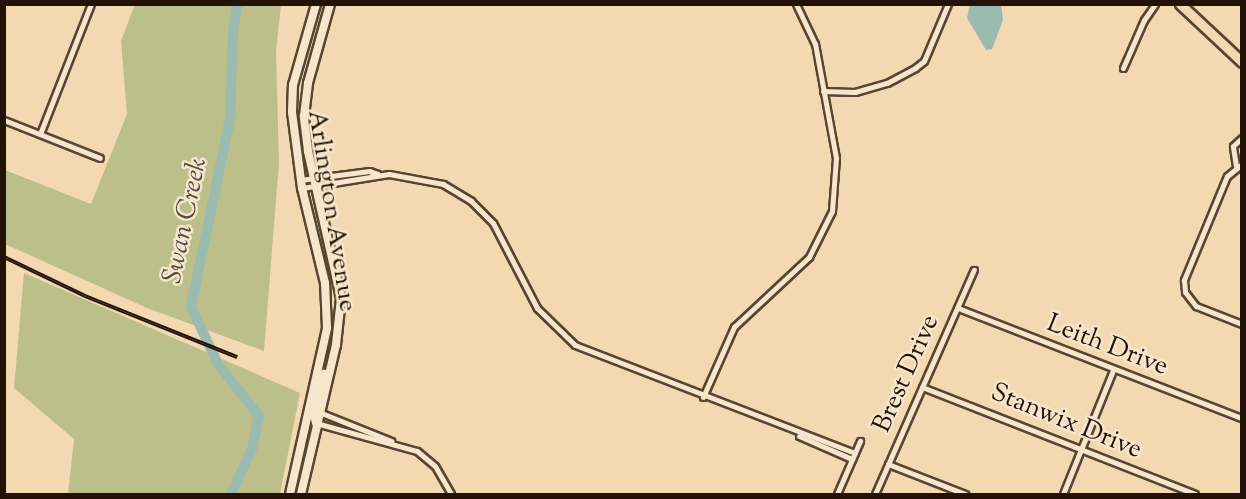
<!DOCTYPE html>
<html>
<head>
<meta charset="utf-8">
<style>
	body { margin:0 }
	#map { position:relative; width:1246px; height:499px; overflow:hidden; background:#f3d9b1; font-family:"Sorts Mill Goudy",serif }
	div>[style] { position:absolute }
	.green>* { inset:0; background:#bdbf8a }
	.water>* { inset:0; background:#9bbab0 }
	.river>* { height:10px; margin:-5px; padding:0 5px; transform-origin:5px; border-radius:5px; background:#9bbab0 }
	.roads { filter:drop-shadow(2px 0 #584432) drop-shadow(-2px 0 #584432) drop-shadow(0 2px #584432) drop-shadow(0 -2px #584432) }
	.street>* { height:5px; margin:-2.5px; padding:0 2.5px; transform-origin:2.5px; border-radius:2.5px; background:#f7e6cc }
	.secondary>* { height:8px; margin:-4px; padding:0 4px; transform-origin:4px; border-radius:4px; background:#f7e6cc }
	.primary>* { height:9px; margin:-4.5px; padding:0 4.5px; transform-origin:4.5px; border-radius:4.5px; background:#f3d9b1 }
	.rail>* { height:4px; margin-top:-2px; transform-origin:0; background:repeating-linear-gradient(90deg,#f7e6cc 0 4.5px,#241208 0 9px); box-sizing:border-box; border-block:2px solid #241208 }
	span { translate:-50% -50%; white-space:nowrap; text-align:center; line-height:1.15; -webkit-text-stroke:5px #f7e6cc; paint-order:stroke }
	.street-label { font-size:26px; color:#241208 }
	.water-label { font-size:27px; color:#4e4d43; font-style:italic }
	.frame { position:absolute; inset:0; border:6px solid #241208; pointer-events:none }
</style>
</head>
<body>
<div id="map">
	<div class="green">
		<i style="clip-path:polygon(135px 4px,281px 5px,276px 51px,279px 163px,264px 351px,147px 308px,5px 244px,5px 170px,91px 204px,127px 114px,121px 41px)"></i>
		<i style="clip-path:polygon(24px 273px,300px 393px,280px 494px,68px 494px,74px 439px,14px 388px)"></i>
	</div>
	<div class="water">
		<i style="clip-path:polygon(970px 4px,1001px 5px,1003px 20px,992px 49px,986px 50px,967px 18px)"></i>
	</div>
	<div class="river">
		<i style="left:231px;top:494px;width:50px;rotate:-65deg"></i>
		<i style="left:252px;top:449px;width:34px;rotate:-78deg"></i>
		<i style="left:259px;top:416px;width:66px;rotate:-128.3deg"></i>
		<i style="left:218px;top:364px;width:63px;rotate:-115.3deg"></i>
		<i style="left:191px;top:307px;width:192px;rotate:-78.3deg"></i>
		<i style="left:230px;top:119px;width:88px;rotate:-88deg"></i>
		<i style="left:233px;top:31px;width:27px;rotate:-80deg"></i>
	</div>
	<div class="roads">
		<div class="street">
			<i style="left:1123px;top:68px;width:52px;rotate:-66.4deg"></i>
			<i style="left:1144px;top:20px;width:19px;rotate:-55deg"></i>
			<i style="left:823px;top:91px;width:32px;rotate:2deg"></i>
			<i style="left:855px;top:92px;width:33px;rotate:-16deg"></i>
			<i style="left:887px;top:83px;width:32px;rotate:-28deg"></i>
			<i style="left:915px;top:68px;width:11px;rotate:-38deg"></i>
			<i style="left:924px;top:61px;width:62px;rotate:-67.2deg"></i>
			<i style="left:4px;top:120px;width:103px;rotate:21.6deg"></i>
			<i style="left:40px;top:134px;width:140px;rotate:-68.6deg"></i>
			<i style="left:1242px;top:164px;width:19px;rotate:141deg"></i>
			<i style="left:1227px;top:176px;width:113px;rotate:112.5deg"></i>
			<i style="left:1184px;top:280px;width:12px;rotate:85deg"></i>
			<i style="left:1185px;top:292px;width:18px;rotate:52deg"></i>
			<i style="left:1196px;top:306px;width:49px;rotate:21.4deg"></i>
			<i style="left:1236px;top:166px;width:20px;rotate:-99deg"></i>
			<i style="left:1233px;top:146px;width:12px;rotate:-42deg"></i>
			<i style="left:300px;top:180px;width:70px;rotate:-7.4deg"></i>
			<i style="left:369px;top:171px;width:9px;rotate:18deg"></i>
			<i style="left:302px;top:188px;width:88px;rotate:-9.1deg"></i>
			<i style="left:389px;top:174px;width:55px;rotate:10.5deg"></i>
			<i style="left:443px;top:184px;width:33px;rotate:31deg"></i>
			<i style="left:471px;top:201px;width:31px;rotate:45deg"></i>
			<i style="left:493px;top:223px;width:96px;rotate:62.6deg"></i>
			<i style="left:537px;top:308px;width:53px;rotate:44.2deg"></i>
			<i style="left:575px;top:345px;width:300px;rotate:21.1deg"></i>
			<i style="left:958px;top:308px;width:305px;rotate:21.2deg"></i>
			<i style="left:922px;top:387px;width:293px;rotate:21.4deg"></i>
			<i style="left:703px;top:397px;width:77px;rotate:-66.1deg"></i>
			<i style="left:734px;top:327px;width:103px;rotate:-43deg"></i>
			<i style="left:809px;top:257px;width:51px;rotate:-63.4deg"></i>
			<i style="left:832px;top:211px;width:53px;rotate:-85.7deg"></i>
			<i style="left:836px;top:158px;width:116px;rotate:-100.4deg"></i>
			<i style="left:815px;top:44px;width:44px;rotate:-115.4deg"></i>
			<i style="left:319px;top:412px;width:78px;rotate:21.9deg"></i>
			<i style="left:316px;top:423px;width:105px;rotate:15.5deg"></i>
			<i style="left:417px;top:451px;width:23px;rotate:40deg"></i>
			<i style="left:435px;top:466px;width:32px;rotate:60deg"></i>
			<i style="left:799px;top:436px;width:58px;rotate:23.5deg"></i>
			<i style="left:888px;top:464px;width:83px;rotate:21.3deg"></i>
			<i style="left:837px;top:494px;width:58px;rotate:-66.5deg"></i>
			<i style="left:875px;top:494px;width:245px;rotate:-66.2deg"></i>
			<i style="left:1063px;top:494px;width:134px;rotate:-68deg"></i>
		</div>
		<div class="secondary">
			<i style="left:316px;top:423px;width:12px;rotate:-104deg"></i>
			<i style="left:313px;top:411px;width:39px;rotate:-73deg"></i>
			<i style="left:290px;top:494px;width:170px;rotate:-77.4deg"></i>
			<i style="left:327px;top:328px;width:45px;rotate:-92.5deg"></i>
			<i style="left:325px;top:283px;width:98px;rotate:-103.6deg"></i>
			<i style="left:302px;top:188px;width:77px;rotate:-97.5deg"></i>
			<i style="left:292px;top:112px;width:27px;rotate:-88deg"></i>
			<i style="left:293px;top:85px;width:84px;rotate:-74.1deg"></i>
			<i style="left:301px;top:494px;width:153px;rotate:-76.8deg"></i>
			<i style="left:336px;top:345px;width:47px;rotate:-83.9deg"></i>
			<i style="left:341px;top:298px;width:151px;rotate:-102.7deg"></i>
			<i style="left:308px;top:151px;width:35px;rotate:-97deg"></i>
			<i style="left:304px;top:116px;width:33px;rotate:-83deg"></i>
			<i style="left:308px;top:83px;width:82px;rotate:-74.4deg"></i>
		</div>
		<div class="primary">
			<i style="left:1180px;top:4px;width:85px;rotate:43.1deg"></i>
		</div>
	</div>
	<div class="rail">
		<i style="left:4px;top:257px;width:90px;rotate:25.7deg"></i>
		<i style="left:85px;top:296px;width:164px;rotate:21.9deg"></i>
	</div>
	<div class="street-label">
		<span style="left:331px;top:211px;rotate:81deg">Arlington Avenue</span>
		<span style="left:1107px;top:346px;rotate:21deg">Leith Drive</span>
		<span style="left:907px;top:374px;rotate:-66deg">Brest Drive</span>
		<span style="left:1066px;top:422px;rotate:22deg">Stanwix Drive</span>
	</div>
	<div class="water-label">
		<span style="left:186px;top:221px;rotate:-78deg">Swan Creek</span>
	</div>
	<div class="frame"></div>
</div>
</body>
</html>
